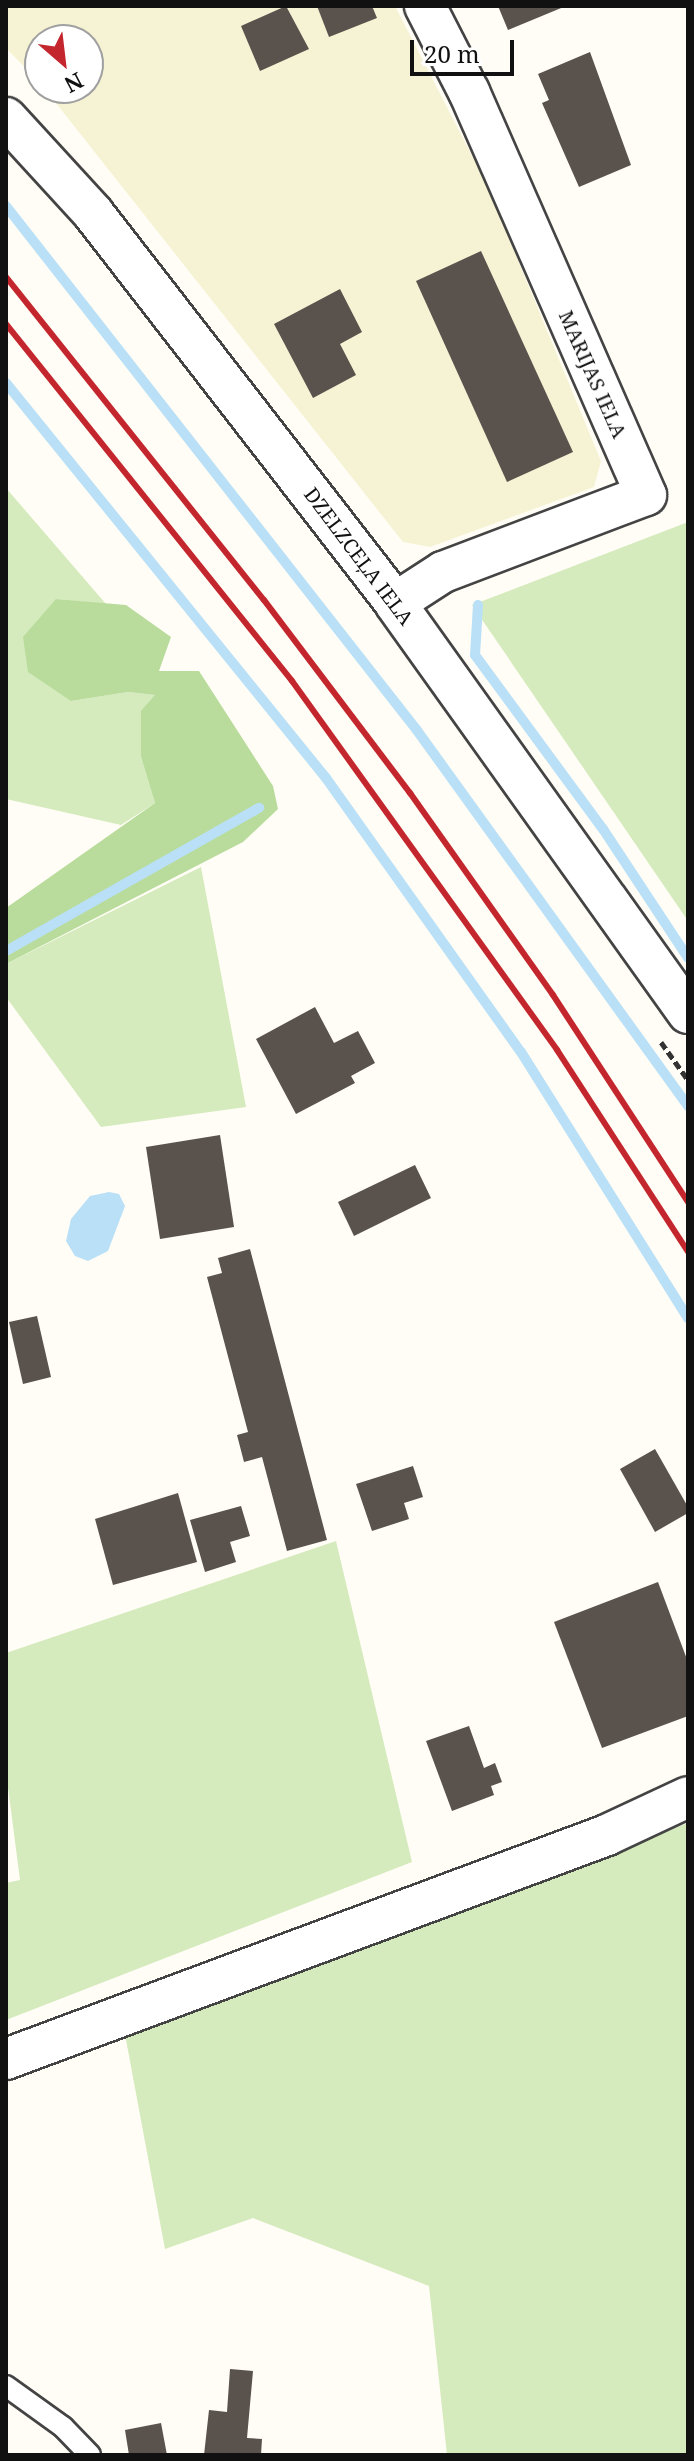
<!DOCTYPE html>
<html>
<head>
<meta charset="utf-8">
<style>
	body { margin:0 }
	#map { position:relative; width:694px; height:2461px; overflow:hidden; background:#fffdf5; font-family:"Noto Serif",serif }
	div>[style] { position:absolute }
	.farmland>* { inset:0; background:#f6f3d4 }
	.green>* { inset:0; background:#d5ebbd }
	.forest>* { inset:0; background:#b9dc9c }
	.water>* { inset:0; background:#b9e0f7 }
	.stream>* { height:10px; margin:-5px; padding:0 5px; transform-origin:5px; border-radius:5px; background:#b9e0f7 }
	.building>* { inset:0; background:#5a524d }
	.path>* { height:5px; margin-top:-2.5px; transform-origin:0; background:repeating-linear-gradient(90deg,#333 0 8px,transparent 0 12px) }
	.roads { filter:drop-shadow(2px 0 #444) drop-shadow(-2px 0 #444) drop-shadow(0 2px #444) drop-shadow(0 -2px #444) }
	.service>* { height:20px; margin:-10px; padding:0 10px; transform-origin:10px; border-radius:10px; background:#fff }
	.minor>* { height:40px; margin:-20px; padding:0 20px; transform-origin:20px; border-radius:20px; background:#fff }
	.rail>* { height:6px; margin:-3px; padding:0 3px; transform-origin:3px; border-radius:3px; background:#c4262e }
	span { translate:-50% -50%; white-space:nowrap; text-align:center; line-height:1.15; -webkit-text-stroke:8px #fff; paint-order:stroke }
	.street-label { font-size:20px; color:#111 }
	.frame { position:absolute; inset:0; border:8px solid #111; pointer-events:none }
	.north { position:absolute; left:24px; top:24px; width:80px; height:80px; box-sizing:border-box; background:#fff; border:2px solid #a0a0a0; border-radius:50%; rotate:152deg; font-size:22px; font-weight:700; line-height:32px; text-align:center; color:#111 }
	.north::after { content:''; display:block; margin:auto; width:28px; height:36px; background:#c4262e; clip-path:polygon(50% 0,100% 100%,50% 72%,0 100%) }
	.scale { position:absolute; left:410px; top:40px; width:104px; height:36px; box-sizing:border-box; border:4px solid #111; border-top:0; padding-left:10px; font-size:24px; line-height:28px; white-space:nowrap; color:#111; -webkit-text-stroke:6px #fff; paint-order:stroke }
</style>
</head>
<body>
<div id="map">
	<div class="farmland">
		<i style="clip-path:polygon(6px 6px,395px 6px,486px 183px,601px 461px,594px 487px,430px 547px,403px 542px,44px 88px,88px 88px,88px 40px,40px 40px,40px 83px,6px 48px)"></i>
	</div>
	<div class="green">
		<i style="clip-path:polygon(6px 488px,106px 604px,56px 599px,71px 701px,128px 692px,156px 695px,141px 757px,155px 803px,121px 825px,6px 799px)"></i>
		<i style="clip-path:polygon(688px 522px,688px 921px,472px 605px)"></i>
		<i style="clip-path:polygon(201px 867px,246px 1107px,101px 1127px,6px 997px,6px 964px)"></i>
		<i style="clip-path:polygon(336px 1541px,412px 1862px,6px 2020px,6px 1883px,20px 1880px,6px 1772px,6px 1653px)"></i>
		<i style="clip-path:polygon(688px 1823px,688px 2455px,447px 2455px,429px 2286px,253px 2218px,165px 2249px,124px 2029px)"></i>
	</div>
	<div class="forest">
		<i style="clip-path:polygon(56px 599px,126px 605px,171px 637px,159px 671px,199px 671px,273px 786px,278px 809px,243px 842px,6px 964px,6px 908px,155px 803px,141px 757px,141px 711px,155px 695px,128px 692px,71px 701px,28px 672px,23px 637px)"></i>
	</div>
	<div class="water">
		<i style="clip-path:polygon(109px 1192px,119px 1194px,125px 1206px,108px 1251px,88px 1261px,75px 1256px,66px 1241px,71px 1219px,90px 1196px)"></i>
	</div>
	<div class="stream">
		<i style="left:6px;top:206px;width:665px;rotate:51.91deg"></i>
		<i style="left:416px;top:729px;width:465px;rotate:54.2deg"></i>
		<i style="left:6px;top:383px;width:508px;rotate:50.99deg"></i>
		<i style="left:326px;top:778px;width:336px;rotate:54.6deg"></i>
		<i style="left:521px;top:1052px;width:314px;rotate:57.9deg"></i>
		<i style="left:478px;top:605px;width:50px;rotate:93.4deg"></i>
		<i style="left:475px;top:655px;width:216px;rotate:53.7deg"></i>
		<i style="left:603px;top:829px;width:154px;rotate:56.6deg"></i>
		<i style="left:6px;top:951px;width:291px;rotate:-29.5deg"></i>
	</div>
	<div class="building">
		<i style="clip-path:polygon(286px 6px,309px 49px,260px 71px,241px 26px)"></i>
		<i style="clip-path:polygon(317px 6px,372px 6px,377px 18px,329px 37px)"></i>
		<i style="clip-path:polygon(498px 6px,566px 6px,508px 30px)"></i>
		<i style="clip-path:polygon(590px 52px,631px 165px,579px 187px,542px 103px,549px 100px,538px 74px)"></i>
		<i style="clip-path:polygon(481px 251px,573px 452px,507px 482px,416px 281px)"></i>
		<i style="clip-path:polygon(340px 289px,362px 332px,340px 344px,356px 375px,313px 398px,274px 324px)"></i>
		<i style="clip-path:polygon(315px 1007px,334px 1043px,358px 1031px,375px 1063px,351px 1076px,355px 1083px,296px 1114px,256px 1039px)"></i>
		<i style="clip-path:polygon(220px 1135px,234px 1227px,160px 1239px,146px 1147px)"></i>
		<i style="clip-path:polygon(415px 1165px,431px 1198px,354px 1236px,338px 1202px)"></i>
		<i style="clip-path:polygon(250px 1249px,327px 1540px,287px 1551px,262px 1457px,244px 1462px,237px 1435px,248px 1432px,207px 1277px,222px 1273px,218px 1258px)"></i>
		<i style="clip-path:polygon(37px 1316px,51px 1377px,23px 1384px,9px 1322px)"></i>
		<i style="clip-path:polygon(655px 1449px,688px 1507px,688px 1513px,655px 1532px,620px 1469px)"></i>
		<i style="clip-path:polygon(413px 1466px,423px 1497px,404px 1503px,409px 1519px,372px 1531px,356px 1484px)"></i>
		<i style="clip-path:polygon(178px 1493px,197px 1562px,113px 1585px,95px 1519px)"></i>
		<i style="clip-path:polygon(241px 1506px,250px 1536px,230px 1542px,236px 1562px,205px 1572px,190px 1520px)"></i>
		<i style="clip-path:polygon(658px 1582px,688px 1662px,688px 1716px,602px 1748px,554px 1622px)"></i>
		<i style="clip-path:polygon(469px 1726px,484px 1768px,495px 1763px,502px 1782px,491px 1786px,494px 1795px,452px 1811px,426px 1741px)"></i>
		<i style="clip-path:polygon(230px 2369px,253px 2371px,247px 2438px,262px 2439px,261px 2455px,204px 2455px,209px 2410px,227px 2412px)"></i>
		<i style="clip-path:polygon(161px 2423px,167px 2455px,129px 2455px,125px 2430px)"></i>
	</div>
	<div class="path">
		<i style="left:661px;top:1042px;width:47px;rotate:54.6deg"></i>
	</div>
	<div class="roads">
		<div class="service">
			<i style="left:6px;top:2386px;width:70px;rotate:35.7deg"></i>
			<i style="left:63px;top:2427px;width:39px;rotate:46deg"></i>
		</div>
		<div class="minor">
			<i style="left:6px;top:118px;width:129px;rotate:47.5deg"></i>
			<i style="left:93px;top:213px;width:493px;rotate:52.2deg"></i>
			<i style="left:395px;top:603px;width:504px;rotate:54.45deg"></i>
			<i style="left:395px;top:603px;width:57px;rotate:-32.9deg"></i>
			<i style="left:443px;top:572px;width:217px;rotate:-20.8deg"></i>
			<i style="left:646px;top:495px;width:440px;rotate:-113.7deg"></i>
			<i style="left:469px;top:92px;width:97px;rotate:-117.1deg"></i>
			<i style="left:6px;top:2059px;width:641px;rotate:-20.44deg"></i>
			<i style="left:607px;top:1835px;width:89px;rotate:-25.1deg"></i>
		</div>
	</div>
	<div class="rail">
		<i style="left:6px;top:277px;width:413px;rotate:51.4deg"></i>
		<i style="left:264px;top:600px;width:242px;rotate:52.9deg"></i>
		<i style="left:410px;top:793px;width:247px;rotate:54.7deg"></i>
		<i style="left:553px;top:995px;width:247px;rotate:56.9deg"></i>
		<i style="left:6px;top:324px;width:457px;rotate:51.3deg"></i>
		<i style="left:292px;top:681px;width:454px;rotate:54.3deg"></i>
		<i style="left:557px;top:1050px;width:241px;rotate:57deg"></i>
	</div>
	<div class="street-label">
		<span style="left:593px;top:374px;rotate:66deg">MARIJAS IELA</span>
		<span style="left:359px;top:556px;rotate:53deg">DZELZCEĻA IELA</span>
	</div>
	<div class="frame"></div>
	<div class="north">N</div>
	<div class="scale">20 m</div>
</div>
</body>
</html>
